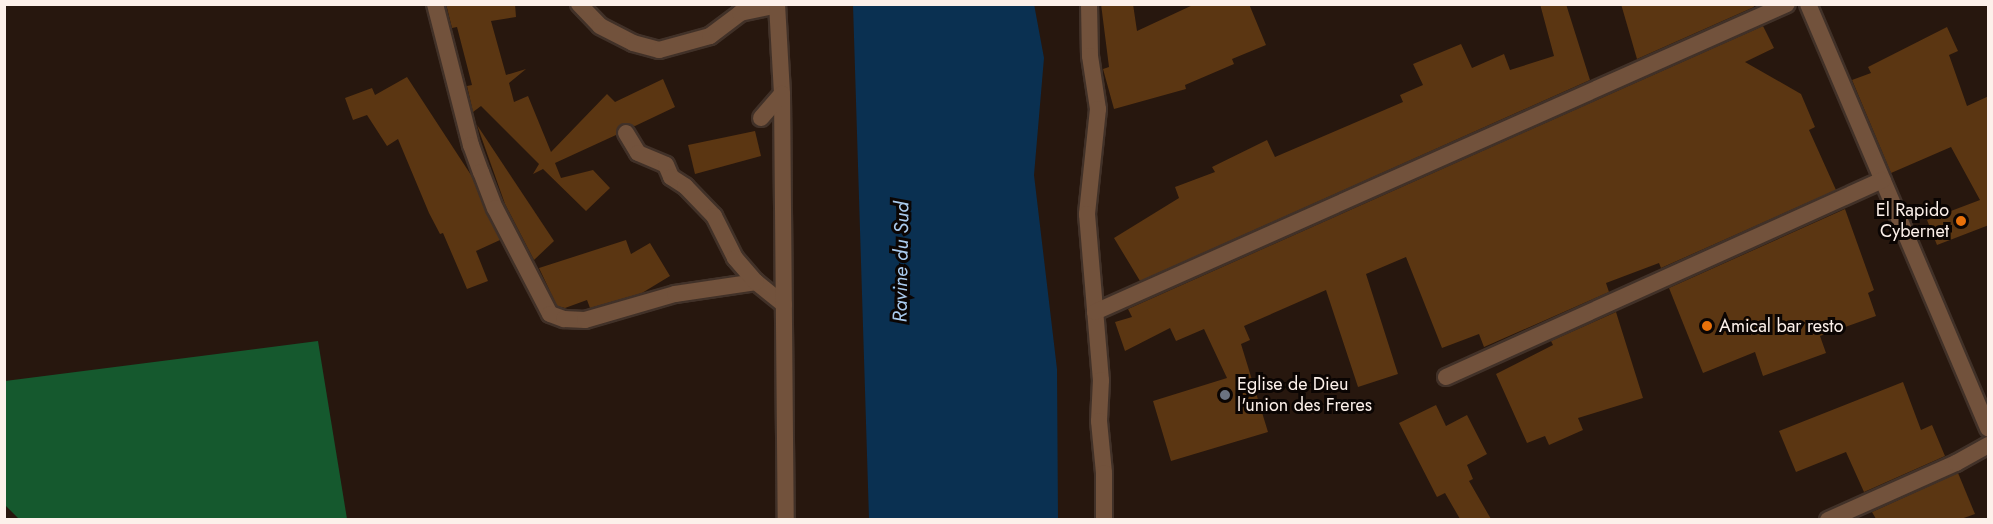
<!DOCTYPE html>
<html>
<head>
<meta charset="utf-8">
<style>
	body { margin:0 }
	#map { position:relative; width:1993px; height:524px; overflow:hidden; background:#27170e; font-family:Jost,sans-serif }
	div>[style] { position:absolute }
	.forest>* { inset:0; background:#15592e }
	.water>* { inset:0; background:#0a3051 }
	.building>* { inset:0; background:#5b3612 }
	.roads { filter:drop-shadow(2px 0 #413128) drop-shadow(-2px 0 #413128) drop-shadow(0 2px #413128) drop-shadow(0 -2px #413128) }
	.minor>* { height:16px; margin:-8px; padding:0 8px; transform-origin:8px; border-radius:8px; background:#72523c }
	.dots>* { width:16px; height:16px; translate:-50% -50%; box-sizing:border-box; border:3px solid #0b0503; border-radius:50% }
	span { translate:-50% -50%; white-space:nowrap; text-align:center; line-height:1.15; -webkit-text-stroke:6px #0b0503; paint-order:stroke }
	.poi-label { font-size:18px; color:#fcf0ea }
	.right { translate:-100% -50%; text-align:right }
	.left { translate:0 -50%; text-align:left }
	.water-label { font-size:20px; color:#aacbee; font-style:italic }
	.frame { position:absolute; inset:0; border:6px solid #fcf0ea; pointer-events:none }
</style>
</head>
<body>
<div id="map">
	<div class="forest">
		<i style="clip-path:polygon(318px 341px,347px 519px,20px 520px,5px 505px,5px 381px)"></i>
	</div>
	<div class="water">
		<i style="clip-path:polygon(1034px 4px,1044px 58px,1034px 175px,1057px 369px,1058px 519px,869px 519px,853px 5px)"></i>
	</div>
	<div class="building">
		<i style="clip-path:polygon(446px 4px,515px 4px,516px 17px,491px 21px,506px 75px,526px 69px,509px 83px,514px 102px,528px 96px,551px 152px,607px 94px,615px 102px,663px 79px,675px 107px,635px 126px,621px 124px,616px 135px,555px 163px,561px 178px,593px 170px,610px 188px,586px 211px,543px 169px,533px 174px,539px 164px,481px 106px,473px 112px,467px 86px,472px 85px,457px 27px,452px 28px)"></i>
		<i style="clip-path:polygon(1101px 4px,1133px 4px,1137px 31px,1195px 4px,1249px 4px,1266px 45px,1232px 59px,1234px 64px,1185px 85px,1186px 89px,1114px 109px,1103px 69px,1109px 67px)"></i>
		<i style="clip-path:polygon(1540px 4px,1566px 4px,1590px 80px,1140px 281px,1114px 238px,1179px 198px,1175px 187px,1215px 172px,1212px 167px,1267px 140px,1275px 157px,1403px 102px,1400px 95px,1423px 85px,1413px 64px,1461px 44px,1472px 68px,1504px 54px,1510px 70px,1554px 56px)"></i>
		<i style="clip-path:polygon(1621px 4px,1753px 4px,1754px 7px,1637px 59px)"></i>
		<i style="clip-path:polygon(1763px 26px,1774px 48px,1745px 62px,1801px 94px,1815px 127px,1809px 130px,1836px 190px,1661px 268px,1659px 263px,1606px 283px,1609px 292px,1484px 347px,1479px 334px,1442px 348px,1406px 257px,1366px 274px,1398px 374px,1358px 387px,1326px 290px,1244px 326px,1250px 340px,1241px 344px,1268px 432px,1171px 461px,1153px 401px,1227px 378px,1204px 329px,1176px 341px,1170px 328px,1125px 351px,1115px 322px,1132px 317px,1128px 309px)"></i>
		<i style="clip-path:polygon(1947px 27px,1958px 51px,1949px 55px,1967px 106px,1989px 96px,1989px 225px,1937px 245px,1927px 220px,1980px 200px,1951px 147px,1891px 173px,1852px 80px,1871px 73px,1868px 67px)"></i>
		<i style="clip-path:polygon(407px 77px,471px 175px,500px 240px,476px 251px,488px 281px,467px 289px,443px 233px,440px 234px,429px 213px,398px 139px,387px 146px,367px 115px,353px 120px,345px 98px,372px 88px,375px 95px)"></i>
		<i style="clip-path:polygon(477px 125px,554px 241px,534px 260px,505px 204px)"></i>
		<i style="clip-path:polygon(755px 131px,761px 156px,695px 174px,688px 145px)"></i>
		<i style="clip-path:polygon(1845px 209px,1874px 290px,1868px 293px,1876px 316px,1820px 336px,1826px 353px,1763px 376px,1755px 352px,1703px 373px,1669px 288px)"></i>
		<i style="clip-path:polygon(626px 240px,631px 254px,650px 243px,670px 276px,642px 293px,590px 308px,587px 300px,565px 308px,557px 306px,539px 268px)"></i>
		<i style="clip-path:polygon(1616px 312px,1643px 398px,1578px 418px,1583px 430px,1549px 445px,1545px 436px,1527px 443px,1496px 374px,1553px 345px,1551px 341px)"></i>
		<i style="clip-path:polygon(1903px 382px,1921px 430px,1932px 425px,1945px 456px,1864px 492px,1846px 452px,1796px 472px,1779px 431px)"></i>
		<i style="clip-path:polygon(1436px 405px,1446px 426px,1467px 415px,1487px 454px,1467px 465px,1473px 479px,1469px 481px,1491px 519px,1460px 519px,1445px 493px,1437px 497px,1399px 423px)"></i>
		<i style="clip-path:polygon(1958px 473px,1975px 514px,1961px 519px,1876px 519px,1872px 512px)"></i>
	</div>
	<div class="roads">
		<div class="minor">
			<i style="left:435px;top:4px;width:146px;rotate:75.7deg"></i>
			<i style="left:471px;top:145px;width:29px;rotate:70deg"></i>
			<i style="left:481px;top:172px;width:39px;rotate:69deg"></i>
			<i style="left:495px;top:208px;width:119px;rotate:62.6deg"></i>
			<i style="left:550px;top:314px;width:15px;rotate:20deg"></i>
			<i style="left:564px;top:319px;width:21px;rotate:3deg"></i>
			<i style="left:585px;top:320px;width:94px;rotate:-16.1deg"></i>
			<i style="left:675px;top:294px;width:82px;rotate:-8.4deg"></i>
			<i style="left:756px;top:282px;width:36px;rotate:39deg"></i>
			<i style="left:579px;top:4px;width:30px;rotate:46deg"></i>
			<i style="left:600px;top:26px;width:37px;rotate:27deg"></i>
			<i style="left:633px;top:43px;width:27px;rotate:15deg"></i>
			<i style="left:659px;top:50px;width:53px;rotate:-15.4deg"></i>
			<i style="left:710px;top:36px;width:38px;rotate:-37deg"></i>
			<i style="left:740px;top:13px;width:38px;rotate:-12deg"></i>
			<i style="left:777px;top:4px;width:90px;rotate:86.8deg"></i>
			<i style="left:782px;top:94px;width:426px;rotate:89.5deg"></i>
			<i style="left:1089px;top:4px;width:52px;rotate:88.9deg"></i>
			<i style="left:1090px;top:56px;width:54px;rotate:81.4deg"></i>
			<i style="left:1098px;top:109px;width:106px;rotate:96deg"></i>
			<i style="left:1087px;top:214px;width:167px;rotate:85.2deg"></i>
			<i style="left:1101px;top:380px;width:41px;rotate:92.8deg"></i>
			<i style="left:1099px;top:421px;width:52px;rotate:84.5deg"></i>
			<i style="left:1104px;top:473px;width:47px;rotate:90deg"></i>
			<i style="left:1808px;top:4px;width:461px;rotate:67deg"></i>
			<i style="left:761px;top:118px;width:32px;rotate:-49deg"></i>
			<i style="left:626px;top:133px;width:23px;rotate:59deg"></i>
			<i style="left:638px;top:153px;width:30px;rotate:23deg"></i>
			<i style="left:666px;top:165px;width:13px;rotate:67deg"></i>
			<i style="left:671px;top:177px;width:17px;rotate:33deg"></i>
			<i style="left:685px;top:186px;width:42px;rotate:46deg"></i>
			<i style="left:714px;top:216px;width:47px;rotate:63.4deg"></i>
			<i style="left:735px;top:258px;width:32px;rotate:49deg"></i>
			<i style="left:1095px;top:312px;width:757px;rotate:-23.99deg"></i>
			<i style="left:1446px;top:377px;width:479px;rotate:-24.3deg"></i>
			<i style="left:1828px;top:520px;width:140px;rotate:-24deg"></i>
			<i style="left:1956px;top:463px;width:37px;rotate:-29deg"></i>
		</div>
	</div>
	<div class="dots">
		<i style="left:1961px;top:221px;background:#e8710a"></i>
		<i style="left:1707px;top:326px;background:#e8710a"></i>
		<i style="left:1225px;top:395px;background:#6b7280"></i>
	</div>
	<div class="poi-label">
		<span class="right" style="left:1949px;top:221px">El Rapido<br>Cybernet</span>
		<span class="left" style="left:1719px;top:326px">Amical bar resto</span>
		<span class="left" style="left:1237px;top:395px">Eglise de Dieu<br>l'union des Freres</span>
	</div>
	<div class="water-label">
		<span style="left:901px;top:262px;rotate:-89deg">Ravine du Sud</span>
	</div>
	<div class="frame"></div>
</div>
</body>
</html>
